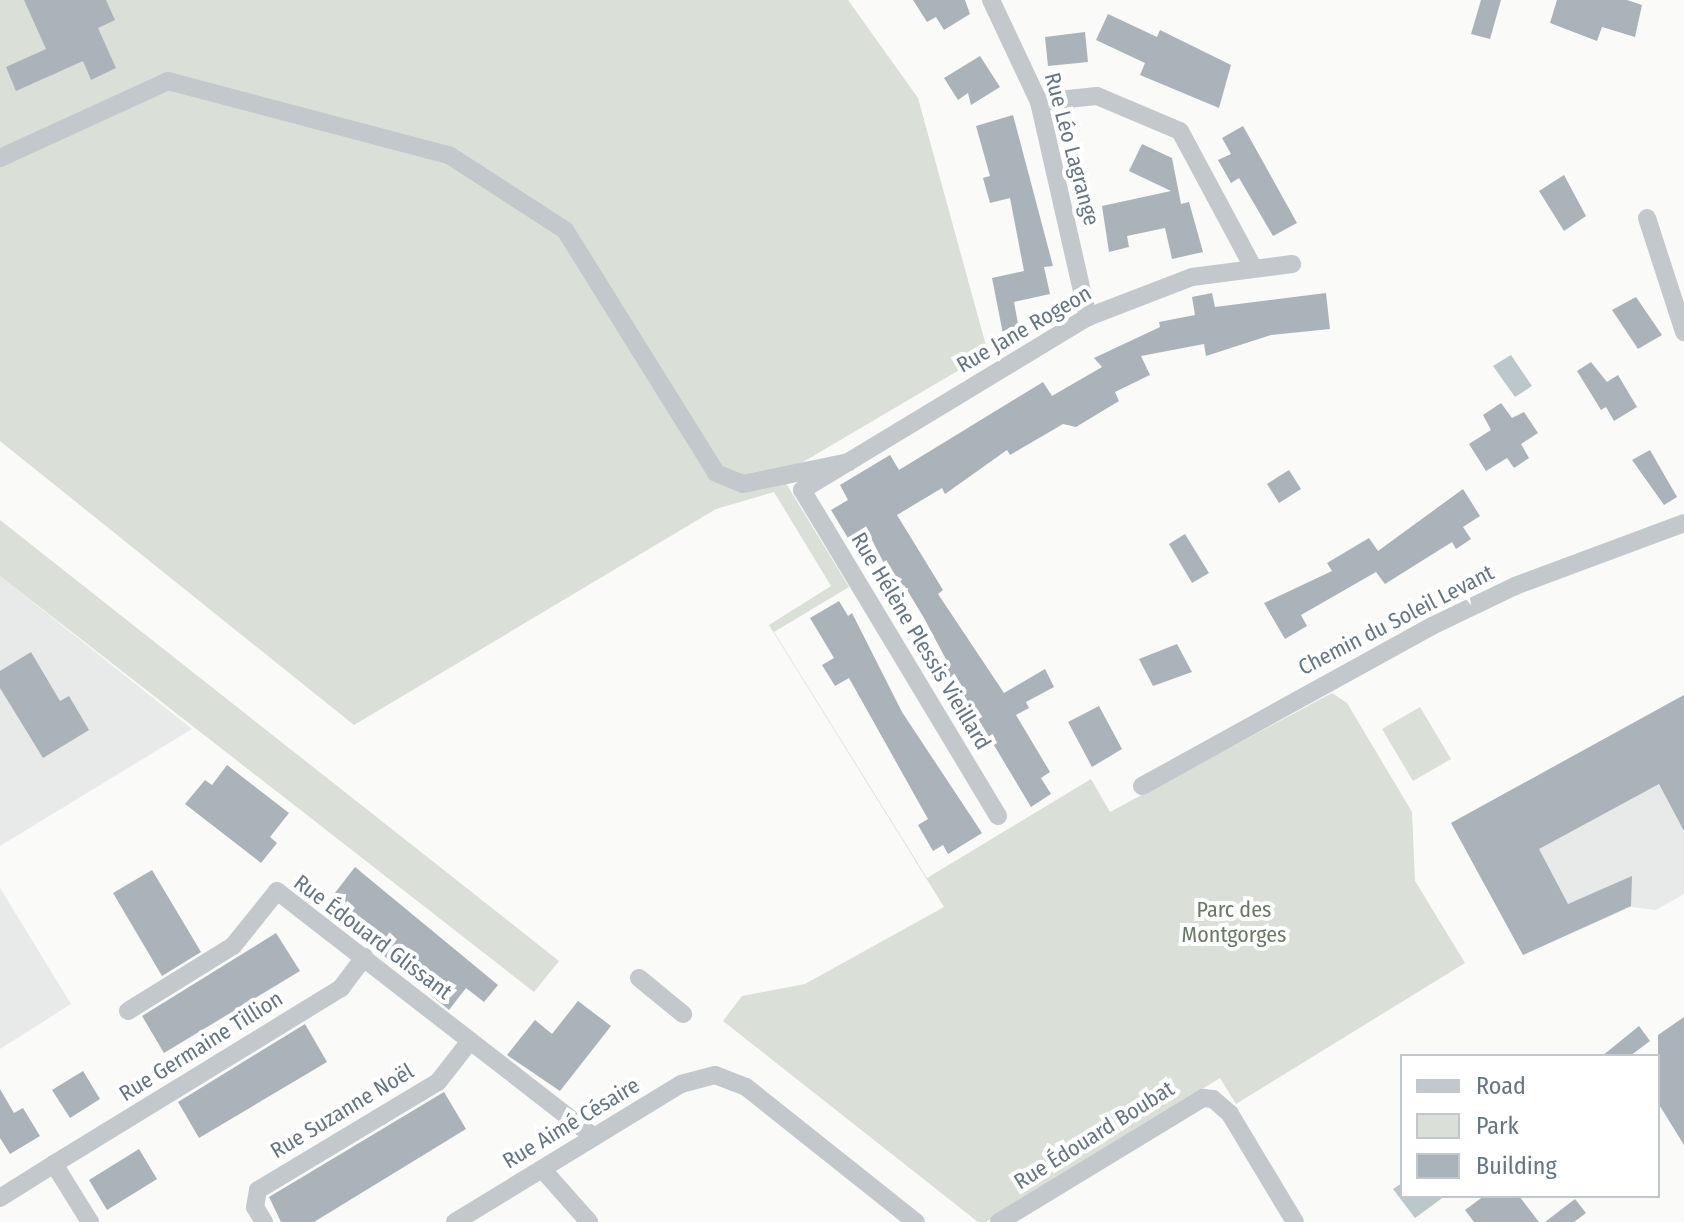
<!DOCTYPE html>
<html>
<head>
<meta charset="utf-8">
<style>
	body { margin:0 }
	#map { position:relative; width:1684px; height:1222px; overflow:hidden; background:#fafaf8; font-family:"Fira Sans Condensed",sans-serif }
	div>[style] { position:absolute }
	.built>* { inset:0; background:#e8e9e9 }
	.green>* { inset:0; background:#dadfd7 }
	.water>* { inset:0; background:#bbc7cb }
	.building>* { inset:0; background:#aab3b9 }
	.street>* { height:18px; margin:-9px; padding:0 9px; transform-origin:9px; border-radius:9px; background:#c3c8cc }
	span { translate:-50% -50%; white-space:nowrap; text-align:center; line-height:1.15; -webkit-text-stroke:8px #fff; paint-order:stroke }
	.street-label { font-size:22px; color:#657683 }
	.park-label { font-size:22px; color:#687a64 }
	.legend { position:absolute; left:1400px; top:1054px; width:260px; height:144px; box-sizing:border-box; background:#fff; border:2px solid #c1c8cd; margin:0; padding:10px 14px; list-style:none; font-size:24px; color:#657683 }
	.legend li { display:flex; align-items:center; gap:16px; height:40px }
	.legend b { width:40px; border:2px solid #c1c8cd }
</style>
</head>
<body>
<div id="map">
	<div class="built">
		<i style="clip-path:polygon(0 576px,192px 729px,0 846px)"></i>
		<i style="clip-path:polygon(1684px 695px,1684px 894px,1656px 910px,1631px 907px,1523px 955px,1451px 823px)"></i>
		<i style="clip-path:polygon(0 888px,71px 1004px,0 1049px)"></i>
	</div>
	<div class="green">
		<i style="clip-path:polygon(0 0,848px 0,918px 98px,988px 353px,781px 475px,849px 587px,774px 632px,927px 878px,1091px 779px,1110px 812px,1332px 693px,1347px 703px,1412px 812px,1415px 881px,1465px 963px,1236px 1104px,1220px 1078px,986px 1222px,978px 1222px,723px 1021px,742px 996px,805px 984px,944px 907px,769px 625px,831px 586px,774px 492px,716px 509px,354px 725px,0 441px)"></i>
		<i style="clip-path:polygon(0 520px,559px 961px,534px 992px,0 576px)"></i>
		<i style="clip-path:polygon(1420px 707px,1451px 759px,1413px 781px,1382px 729px)"></i>
	</div>
	<div class="water">
		<i style="clip-path:polygon(1511px 355px,1532px 386px,1515px 397px,1493px 366px)"></i>
		<i style="clip-path:polygon(1402px 1183px,1402px 1196px,1445px 1196px,1415px 1218px,1393px 1189px)"></i>
	</div>
	<div class="building">
		<i style="clip-path:polygon(24px 0,106px 0,115px 20px,98px 28px,116px 68px,91px 80px,83px 61px,16px 91px,6px 67px,46px 49px)"></i>
		<i style="clip-path:polygon(913px 0,965px 0,970px 14px,944px 30px,936px 17px,927px 22px)"></i>
		<i style="clip-path:polygon(1481px 0,1501px 0,1490px 39px,1471px 34px)"></i>
		<i style="clip-path:polygon(1557px 0,1627px 0,1642px 5px,1635px 37px,1602px 27px,1597px 41px,1550px 23px)"></i>
		<i style="clip-path:polygon(1108px 14px,1157px 37px,1160px 30px,1231px 65px,1219px 108px,1140px 75px,1145px 63px,1096px 40px)"></i>
		<i style="clip-path:polygon(1085px 32px,1088px 62px,1048px 66px,1045px 37px)"></i>
		<i style="clip-path:polygon(980px 56px,1000px 87px,971px 105px,968px 93px,958px 100px,944px 78px)"></i>
		<i style="clip-path:polygon(1013px 115px,1053px 266px,1044px 267px,1050px 294px,1014px 302px,1021px 340px,1005px 344px,992px 278px,1024px 271px,1010px 198px,990px 203px,983px 178px,990px 176px,976px 126px)"></i>
		<i style="clip-path:polygon(1243px 126px,1297px 223px,1273px 236px,1239px 178px,1231px 183px,1218px 160px,1231px 154px,1222px 138px)"></i>
		<i style="clip-path:polygon(1142px 144px,1172px 158px,1181px 204px,1189px 202px,1203px 252px,1172px 259px,1165px 228px,1127px 236px,1129px 247px,1109px 252px,1102px 206px,1171px 191px,1129px 171px)"></i>
		<i style="clip-path:polygon(1564px 175px,1586px 216px,1564px 231px,1539px 191px)"></i>
		<i style="clip-path:polygon(1212px 293px,1215px 307px,1326px 293px,1330px 329px,1271px 335px,1206px 356px,1204px 344px,1141px 356px,1150px 375px,1115px 392px,1119px 401px,1076px 427px,1063px 424px,1010px 455px,1007px 450px,945px 494px,942px 488px,897px 515px,943px 590px,938px 594px,1004px 693px,1045px 669px,1054px 687px,1026px 702px,1029px 708px,1016px 715px,1050px 772px,1041px 778px,1051px 794px,1031px 807px,958px 685px,954px 688px,942px 668px,949px 665px,924px 618px,904px 585px,897px 589px,868px 532px,851px 543px,831px 510px,848px 500px,840px 485px,890px 455px,899px 470px,1043px 382px,1052px 396px,1102px 367px,1094px 358px,1160px 327px,1159px 322px,1195px 315px,1192px 297px)"></i>
		<i style="clip-path:polygon(1636px 297px,1662px 335px,1638px 349px,1612px 310px)"></i>
		<i style="clip-path:polygon(1591px 362px,1607px 382px,1618px 375px,1637px 407px,1614px 421px,1606px 407px,1601px 410px,1577px 371px)"></i>
		<i style="clip-path:polygon(1501px 403px,1512px 418px,1524px 412px,1538px 433px,1521px 444px,1529px 458px,1514px 468px,1507px 458px,1486px 471px,1469px 444px,1491px 430px,1483px 415px)"></i>
		<i style="clip-path:polygon(1650px 450px,1677px 497px,1664px 505px,1632px 460px)"></i>
		<i style="clip-path:polygon(1289px 470px,1301px 489px,1279px 503px,1267px 484px)"></i>
		<i style="clip-path:polygon(1463px 489px,1480px 516px,1463px 527px,1471px 539px,1456px 549px,1452px 542px,1385px 584px,1376px 572px,1301px 615px,1307px 626px,1285px 639px,1264px 603px,1332px 571px,1327px 563px,1369px 538px,1378px 551px)"></i>
		<i style="clip-path:polygon(1185px 534px,1209px 573px,1192px 583px,1169px 544px)"></i>
		<i style="clip-path:polygon(839px 601px,848px 616px,852px 613px,902px 712px,982px 833px,948px 854px,943px 845px,933px 851px,918px 825px,928px 819px,849px 678px,835px 686px,822px 665px,834px 658px,810px 618px)"></i>
		<i style="clip-path:polygon(1177px 644px,1192px 672px,1153px 686px,1139px 659px)"></i>
		<i style="clip-path:polygon(31px 652px,60px 701px,69px 696px,89px 730px,43px 758px,0 688px,0 671px)"></i>
		<i style="clip-path:polygon(1684px 695px,1684px 831px,1659px 784px,1539px 849px,1568px 904px,1632px 876px,1631px 906px,1523px 955px,1451px 823px)"></i>
		<i style="clip-path:polygon(1099px 706px,1122px 749px,1092px 767px,1068px 722px)"></i>
		<i style="clip-path:polygon(227px 765px,289px 813px,270px 837px,277px 843px,261px 863px,185px 804px,205px 780px,212px 785px)"></i>
		<i style="clip-path:polygon(355px 867px,498px 985px,484px 1002px,466px 988px,449px 1010px,331px 912px,338px 903px,331px 898px)"></i>
		<i style="clip-path:polygon(152px 870px,201px 952px,162px 976px,113px 893px)"></i>
		<i style="clip-path:polygon(276px 933px,300px 971px,164px 1053px,142px 1016px)"></i>
		<i style="clip-path:polygon(578px 1001px,611px 1026px,560px 1091px,507px 1055px,535px 1020px,552px 1034px)"></i>
		<i style="clip-path:polygon(1684px 1017px,1684px 1145px,1658px 1103px,1658px 1035px)"></i>
		<i style="clip-path:polygon(305px 1024px,327px 1062px,199px 1138px,178px 1102px)"></i>
		<i style="clip-path:polygon(1639px 1026px,1650px 1041px,1630px 1056px,1602px 1056px)"></i>
		<i style="clip-path:polygon(83px 1071px,100px 1099px,70px 1118px,52px 1090px)"></i>
		<i style="clip-path:polygon(0 1089px,14px 1113px,23px 1108px,40px 1136px,10px 1154px,0 1138px)"></i>
		<i style="clip-path:polygon(444px 1092px,466px 1129px,314px 1222px,281px 1222px,269px 1197px)"></i>
		<i style="clip-path:polygon(139px 1149px,157px 1179px,107px 1210px,89px 1180px)"></i>
		<i style="clip-path:polygon(1484px 1196px,1519px 1196px,1539px 1222px,1474px 1222px,1465px 1210px)"></i>
		<i style="clip-path:polygon(1575px 1199px,1586px 1213px,1574px 1222px,1545px 1222px)"></i>
	</div>
	<div class="street">
		<i style="left:991px;top:0;width:113px;rotate:64.8deg"></i>
		<i style="left:1039px;top:102px;width:221px;rotate:77.2deg"></i>
		<i style="left:1039px;top:102px;width:58px;rotate:-5.9deg"></i>
		<i style="left:1097px;top:96px;width:90px;rotate:22.9deg"></i>
		<i style="left:1180px;top:131px;width:154px;rotate:61.8deg"></i>
		<i style="left:0;top:158px;width:185px;rotate:-24.6deg"></i>
		<i style="left:168px;top:81px;width:291px;rotate:14.8deg"></i>
		<i style="left:449px;top:155px;width:138px;rotate:32.9deg"></i>
		<i style="left:565px;top:230px;width:286px;rotate:58.1deg"></i>
		<i style="left:716px;top:473px;width:29px;rotate:22deg"></i>
		<i style="left:743px;top:484px;width:108px;rotate:-11.7deg"></i>
		<i style="left:1647px;top:218px;width:120px;rotate:72deg"></i>
		<i style="left:1142px;top:786px;width:331px;rotate:-28.9deg"></i>
		<i style="left:1432px;top:626px;width:92px;rotate:-25.7deg"></i>
		<i style="left:1515px;top:586px;width:180px;rotate:-20.4deg"></i>
		<i style="left:998px;top:816px;width:380px;rotate:-121deg"></i>
		<i style="left:802px;top:490px;width:334px;rotate:-31.2deg"></i>
		<i style="left:1088px;top:317px;width:111px;rotate:-21deg"></i>
		<i style="left:1192px;top:277px;width:101px;rotate:-7.4deg"></i>
		<i style="left:639px;top:978px;width:57px;rotate:39.3deg"></i>
		<i style="left:128px;top:1011px;width:123px;rotate:-31.8deg"></i>
		<i style="left:233px;top:946px;width:70px;rotate:-51.3deg"></i>
		<i style="left:277px;top:891px;width:401px;rotate:37.8deg"></i>
		<i style="left:542px;top:1169px;width:71px;rotate:48.4deg"></i>
		<i style="left:0;top:1198px;width:64px;rotate:-32.2deg"></i>
		<i style="left:90px;top:1222px;width:68px;rotate:-121.8deg"></i>
		<i style="left:54px;top:1164px;width:337px;rotate:-31.5deg"></i>
		<i style="left:341px;top:988px;width:39px;rotate:-53deg"></i>
		<i style="left:264px;top:1222px;width:17px;rotate:-121deg"></i>
		<i style="left:255px;top:1207px;width:17px;rotate:-80deg"></i>
		<i style="left:258px;top:1190px;width:210px;rotate:-31deg"></i>
		<i style="left:438px;top:1082px;width:52px;rotate:-52deg"></i>
		<i style="left:455px;top:1222px;width:265px;rotate:-31.4deg"></i>
		<i style="left:681px;top:1084px;width:35px;rotate:-15deg"></i>
		<i style="left:715px;top:1075px;width:33px;rotate:21deg"></i>
		<i style="left:746px;top:1087px;width:217px;rotate:38.5deg"></i>
		<i style="left:999px;top:1222px;width:239px;rotate:-31.3deg"></i>
		<i style="left:1203px;top:1098px;width:10px;rotate:6deg"></i>
		<i style="left:1213px;top:1099px;width:23px;rotate:41deg"></i>
		<i style="left:1230px;top:1114px;width:126px;rotate:59deg"></i>
	</div>
	<div class="street-label">
		<span style="left:1072px;top:149px;rotate:75deg">Rue Léo Lagrange</span>
		<span style="left:1024px;top:329px;rotate:-30deg">Rue Jane Rogeon</span>
		<span style="left:1396px;top:620px;rotate:-27deg">Chemin du Soleil Levant</span>
		<span style="left:921px;top:641px;rotate:59deg">Rue Hélène Plessis Vieillard</span>
		<span style="left:373px;top:937px;rotate:37deg">Rue Édouard Glissant</span>
		<span style="left:201px;top:1046px;rotate:-32deg">Rue Germaine Tillion</span>
		<span style="left:342px;top:1111px;rotate:-31deg">Rue Suzanne Noël</span>
		<span style="left:571px;top:1123px;rotate:-31deg">Rue Aimé Césaire</span>
		<span style="left:1094px;top:1135px;rotate:-32deg">Rue Édouard Boubat</span>
	</div>
	<div class="park-label">
		<span style="left:1234px;top:922px">Parc des<br>Montgorges</span>
	</div>
	<ul class="legend">
	<li><b style="height:10px;background:#c3c8cc"></b>Road</li>
	<li><b style="height:22px;background:#dadfd7"></b>Park</li>
	<li><b style="height:22px;background:#aab3b9"></b>Building</li>
	</ul>
</div>
</body>
</html>
